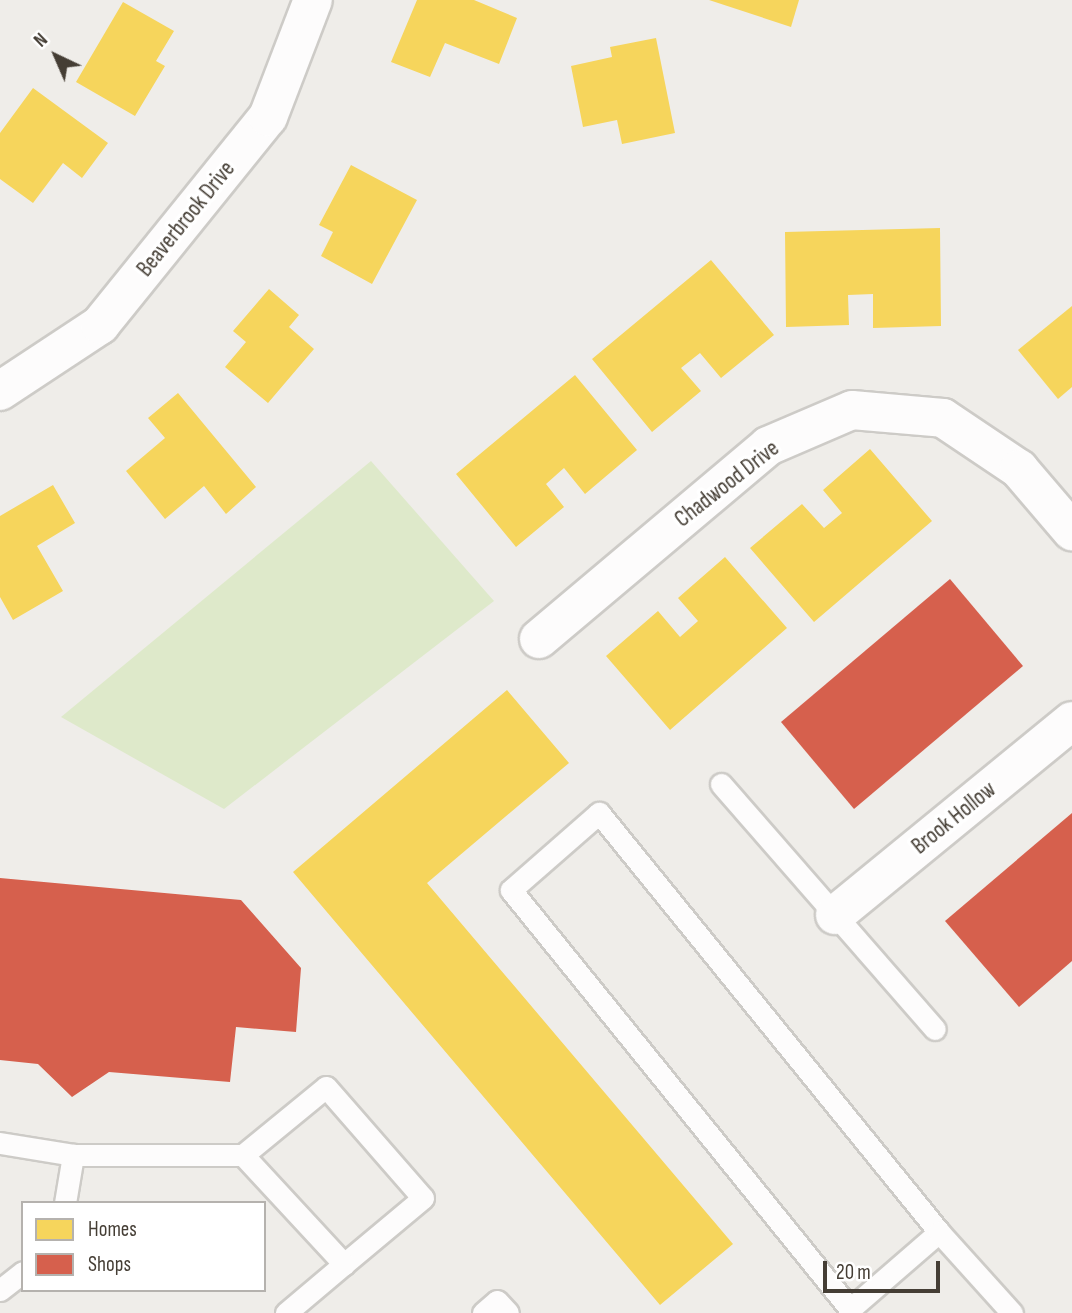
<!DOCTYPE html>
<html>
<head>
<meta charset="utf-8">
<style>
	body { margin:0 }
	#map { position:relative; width:1072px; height:1313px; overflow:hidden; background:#efede9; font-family:"Sofia Sans Condensed",sans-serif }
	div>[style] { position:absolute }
	.green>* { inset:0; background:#dee9ca }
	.homes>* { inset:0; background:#f6d55c }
	.shops>* { inset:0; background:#d6604d }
	.roads { filter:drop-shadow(2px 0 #cdcbc7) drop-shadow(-2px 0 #cdcbc7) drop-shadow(0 2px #cdcbc7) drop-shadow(0 -2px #cdcbc7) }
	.lane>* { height:21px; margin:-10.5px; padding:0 10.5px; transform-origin:10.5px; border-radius:10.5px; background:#fdfcfc }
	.street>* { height:38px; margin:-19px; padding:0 19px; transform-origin:19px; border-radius:19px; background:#fdfcfc }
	span { translate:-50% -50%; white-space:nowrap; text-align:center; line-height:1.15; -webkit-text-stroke:7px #fff; paint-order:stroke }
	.street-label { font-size:23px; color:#453e35 }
	.legend { position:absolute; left:21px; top:1201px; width:245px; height:91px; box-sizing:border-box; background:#fff; border:2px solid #b5b2ae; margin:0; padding:9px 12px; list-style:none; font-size:21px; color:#453e35 }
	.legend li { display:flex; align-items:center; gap:14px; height:35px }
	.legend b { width:35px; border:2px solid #b5b2ae }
	.north { position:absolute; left:21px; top:21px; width:70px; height:70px; -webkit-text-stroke:5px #fff; paint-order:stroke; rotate:316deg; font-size:19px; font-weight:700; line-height:28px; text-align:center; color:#453e35 }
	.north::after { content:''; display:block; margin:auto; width:24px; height:32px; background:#453e35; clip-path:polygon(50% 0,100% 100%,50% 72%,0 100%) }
	.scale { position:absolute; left:823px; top:1261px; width:117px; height:32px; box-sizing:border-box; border:4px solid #453e35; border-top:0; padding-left:9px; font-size:21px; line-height:24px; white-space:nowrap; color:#453e35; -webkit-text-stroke:5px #fff; paint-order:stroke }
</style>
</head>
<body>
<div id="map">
	<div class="green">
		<i style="clip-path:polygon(371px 461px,494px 601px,224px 809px,61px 717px)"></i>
	</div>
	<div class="homes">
		<i style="clip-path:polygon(417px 0,474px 0,517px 18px,499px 64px,445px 43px,430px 77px,391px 62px)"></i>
		<i style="clip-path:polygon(709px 0,799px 0,791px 27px)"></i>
		<i style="clip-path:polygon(123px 2px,174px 31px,156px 61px,165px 66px,135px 116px,76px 82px)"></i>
		<i style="clip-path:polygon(656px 38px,675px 133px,622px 144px,617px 120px,583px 127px,571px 66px,612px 57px,610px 47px)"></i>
		<i style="clip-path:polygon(33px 88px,108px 143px,82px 178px,63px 163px,33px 203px,0 179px,0 133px)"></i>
		<i style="clip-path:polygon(351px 165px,417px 200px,372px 284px,321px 256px,333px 232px,319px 225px)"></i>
		<i style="clip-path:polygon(940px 228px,941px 326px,873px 328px,873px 294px,848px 295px,849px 325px,786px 327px,785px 232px)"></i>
		<i style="clip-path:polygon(711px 260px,774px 335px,721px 378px,700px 353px,681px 368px,701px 391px,652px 432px,592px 359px)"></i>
		<i style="clip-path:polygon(269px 289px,299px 315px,289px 327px,314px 349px,268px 403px,225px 367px,246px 342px,233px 331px)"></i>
		<i style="clip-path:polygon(1072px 306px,1072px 387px,1058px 399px,1018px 350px)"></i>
		<i style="clip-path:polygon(575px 375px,637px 450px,585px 494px,564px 468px,546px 484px,564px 507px,516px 547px,456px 474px)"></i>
		<i style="clip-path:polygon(178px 393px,256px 487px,226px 514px,204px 486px,165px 519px,126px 471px,165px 438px,148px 418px)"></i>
		<i style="clip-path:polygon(870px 449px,932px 521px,814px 622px,750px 548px,802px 504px,824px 528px,842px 513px,823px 490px)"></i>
		<i style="clip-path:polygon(53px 485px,75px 523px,37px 546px,63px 591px,13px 620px,0 597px,0 516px)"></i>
		<i style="clip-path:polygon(725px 557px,787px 628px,670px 730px,606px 656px,658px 611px,680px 637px,698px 621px,678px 598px)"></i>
		<i style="clip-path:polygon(507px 690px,569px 763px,427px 883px,733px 1244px,660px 1305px,293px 872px)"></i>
	</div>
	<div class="shops">
		<i style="clip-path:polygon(950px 579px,1023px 666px,854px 809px,781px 722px)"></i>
		<i style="clip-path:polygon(1072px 813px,1072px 961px,1019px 1007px,945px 921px)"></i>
		<i style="clip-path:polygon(0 878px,241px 900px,301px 968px,296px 1032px,236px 1027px,230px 1082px,109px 1072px,72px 1097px,38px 1064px,0 1060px)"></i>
	</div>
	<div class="roads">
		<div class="lane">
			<i style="left:721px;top:784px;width:325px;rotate:48.9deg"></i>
			<i style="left:0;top:1143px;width:74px;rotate:9.3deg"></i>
			<i style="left:243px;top:1155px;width:107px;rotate:-39.3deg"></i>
			<i style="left:326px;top:1087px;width:147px;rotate:48.9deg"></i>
			<i style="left:423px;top:1198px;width:103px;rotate:140.1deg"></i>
			<i style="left:65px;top:1203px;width:49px;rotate:-80.5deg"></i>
			<i style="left:73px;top:1155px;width:170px"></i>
			<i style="left:243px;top:1155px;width:149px;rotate:47.2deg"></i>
			<i style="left:344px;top:1264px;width:76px;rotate:139.8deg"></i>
			<i style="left:939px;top:1232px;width:118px;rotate:139.1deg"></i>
			<i style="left:850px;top:1309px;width:539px;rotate:-128.98deg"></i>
			<i style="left:511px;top:890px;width:117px;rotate:-41.2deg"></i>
			<i style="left:599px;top:813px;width:540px;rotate:50.94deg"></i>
			<i style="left:939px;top:1232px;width:109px;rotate:48deg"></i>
			<i style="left:0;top:1290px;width:29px;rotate:-38deg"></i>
			<i style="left:483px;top:1313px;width:18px;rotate:-41deg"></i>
			<i style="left:497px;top:1301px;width:16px;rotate:47deg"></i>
		</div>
		<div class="street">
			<i style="left:0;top:391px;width:120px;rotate:-33.4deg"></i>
			<i style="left:100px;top:325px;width:267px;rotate:-51.1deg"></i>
			<i style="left:268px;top:117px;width:125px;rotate:-69deg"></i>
			<i style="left:539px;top:639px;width:299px;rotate:-40.1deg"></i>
			<i style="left:768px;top:446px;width:91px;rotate:-23.2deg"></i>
			<i style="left:852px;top:410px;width:91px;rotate:5deg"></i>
			<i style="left:943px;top:418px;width:92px;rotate:33.9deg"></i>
			<i style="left:1019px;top:469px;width:82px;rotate:49.5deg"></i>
			<i style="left:835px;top:915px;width:306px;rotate:-39.3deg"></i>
		</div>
	</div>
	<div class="street-label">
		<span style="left:186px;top:219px;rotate:-51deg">Beaverbrook Drive</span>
		<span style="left:727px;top:484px;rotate:-38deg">Chadwood Drive</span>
		<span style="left:954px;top:818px;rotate:-39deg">Brook Hollow</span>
	</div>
	<ul class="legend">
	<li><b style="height:19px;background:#f6d55c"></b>Homes</li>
	<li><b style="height:19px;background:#d6604d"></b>Shops</li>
	</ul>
	<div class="north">N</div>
	<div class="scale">20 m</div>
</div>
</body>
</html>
